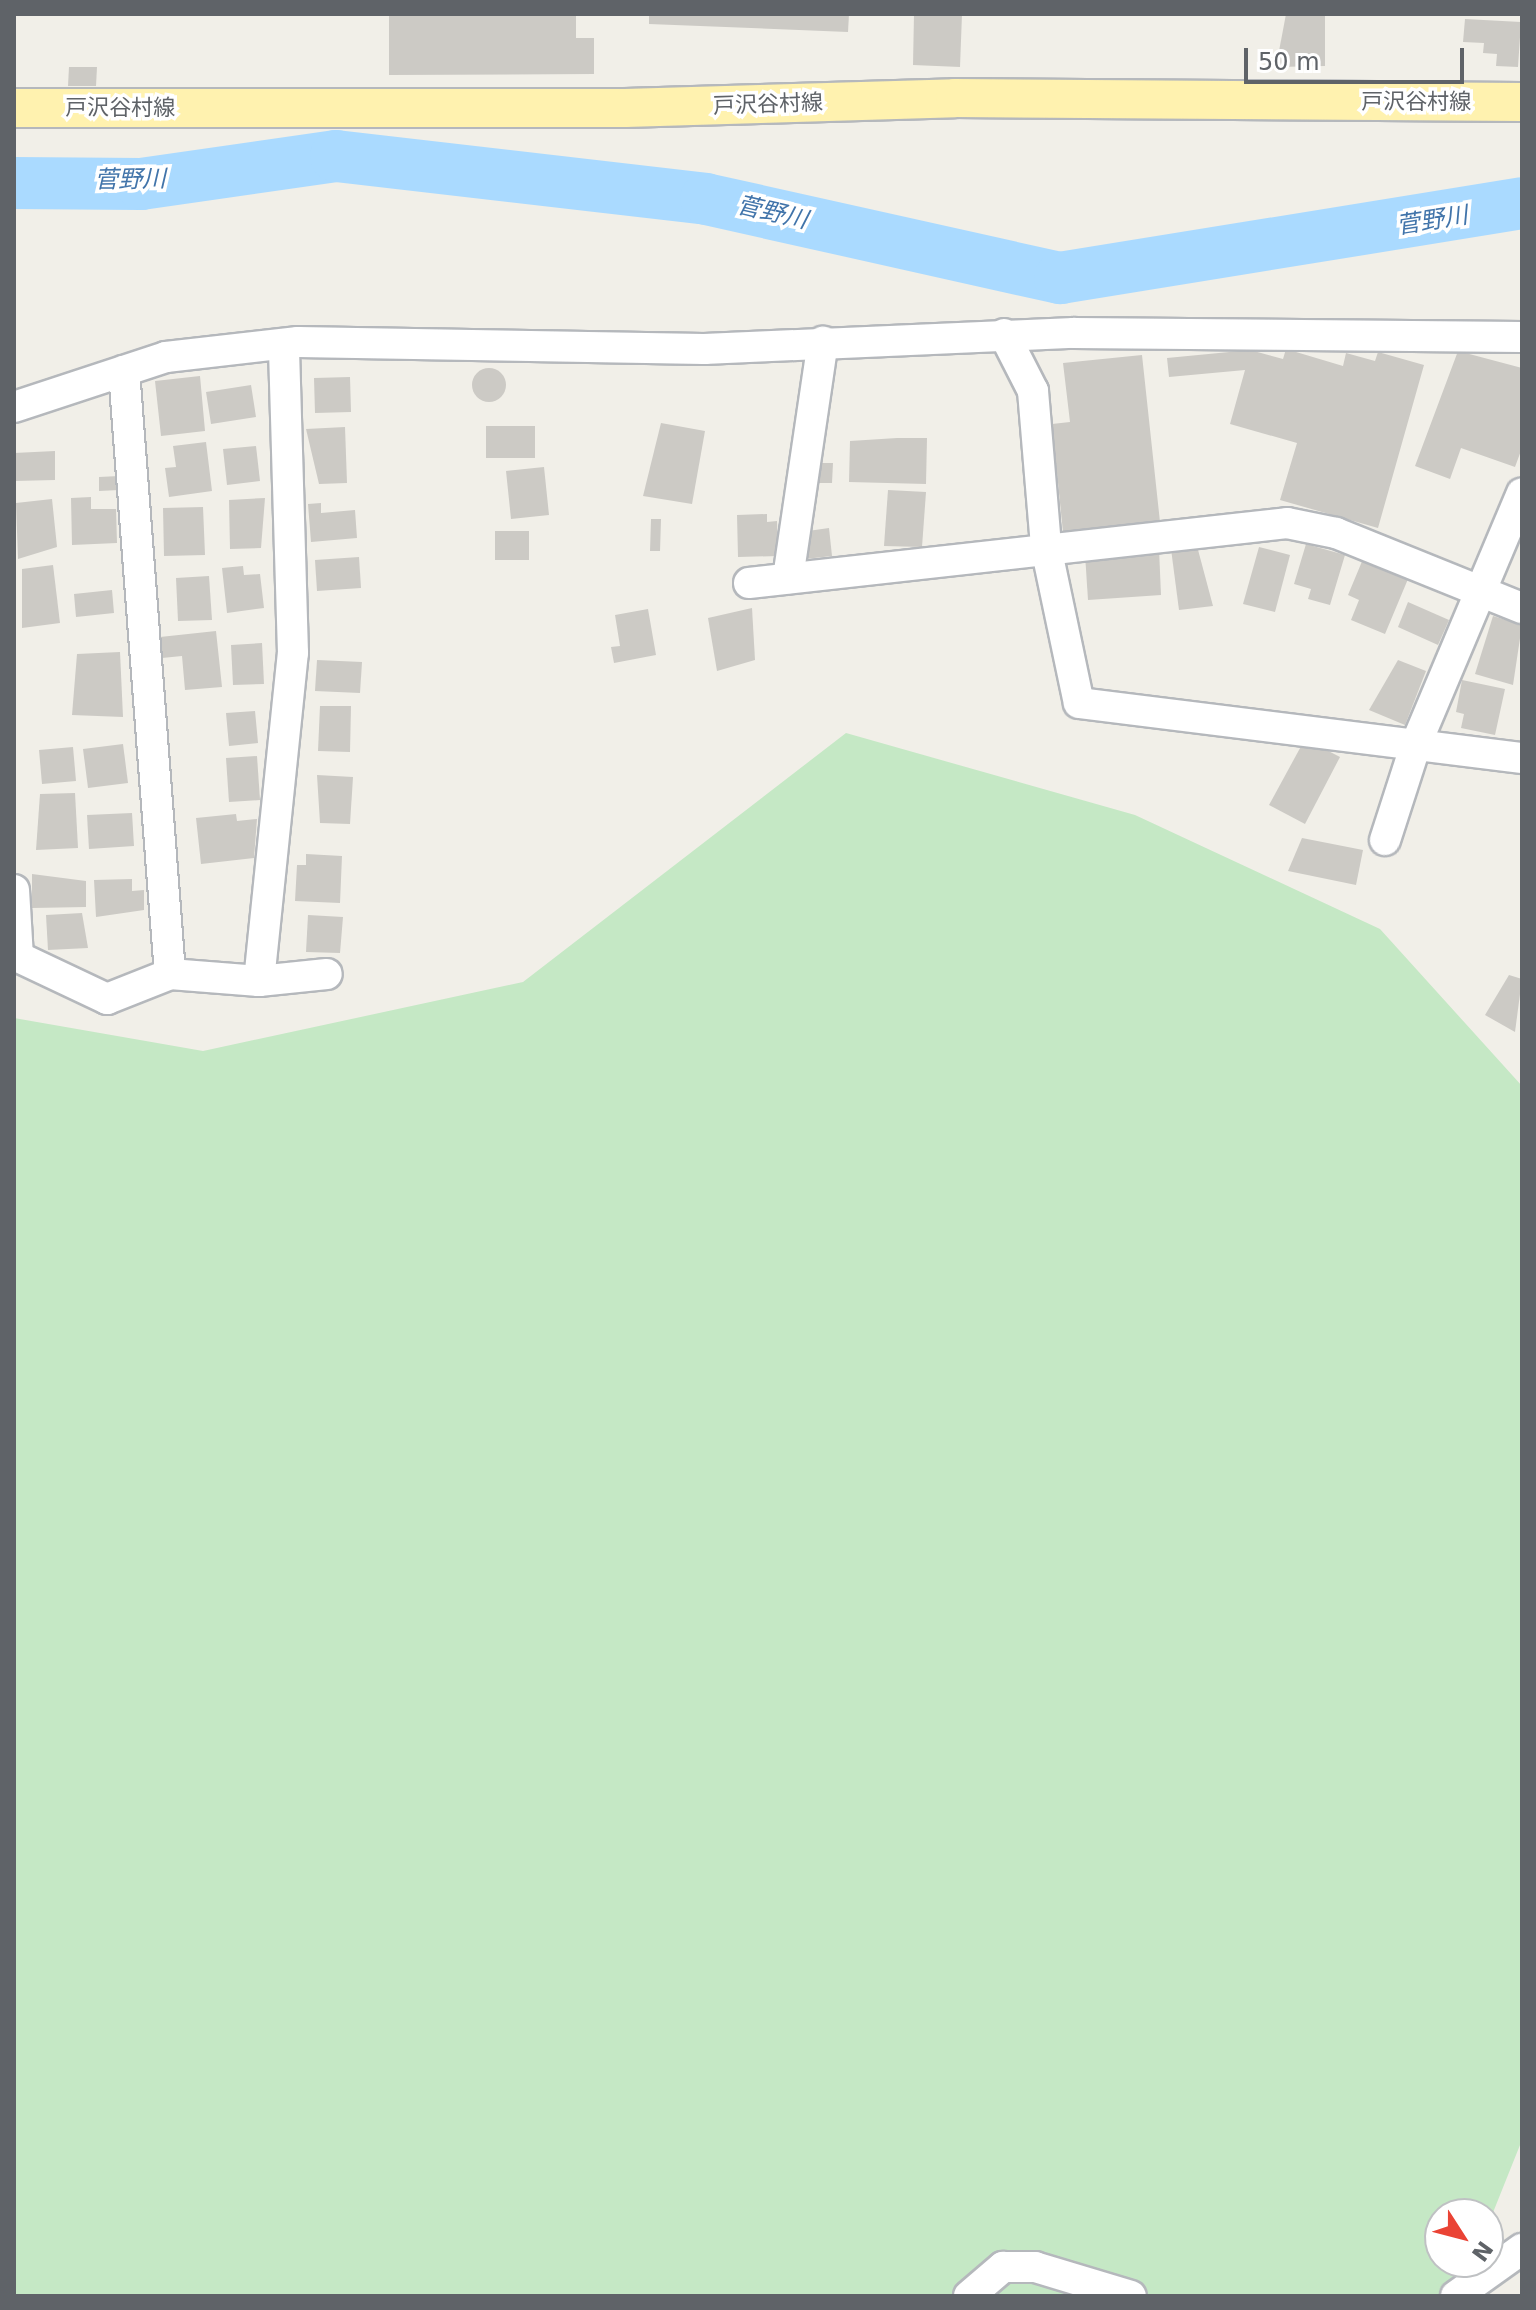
<!DOCTYPE html>
<html>
<head>
<meta charset="utf-8">
<style>
	body { margin:0 }
	#map { position:relative; width:1536px; height:2310px; overflow:hidden; background:#f1efe8; font-family:"DejaVu Sans","Noto Sans JP",sans-serif }
	div>[style] { position:absolute }
	.green>* { inset:0; background:#c5e8c5 }
	.river>* { height:52px; margin:-26px; padding:0 26px; transform-origin:26px; border-radius:26px; background:#aadaff }
	.building>* { inset:0; background:#cccac5 }
	.round { border-radius:50% }
	.roads { filter:drop-shadow(2px 0 #b5b8bc) drop-shadow(-2px 0 #b5b8bc) drop-shadow(0 2px #b5b8bc) drop-shadow(0 -2px #b5b8bc) }
	.minor>* { height:30px; margin:-15px; padding:0 15px; transform-origin:15px; border-radius:15px; background:#fff }
	.major>* { height:38px; margin:-19px; padding:0 19px; transform-origin:19px; border-radius:19px; background:#fff2af }
	span { translate:-50% -50%; white-space:nowrap; text-align:center; line-height:1.15; -webkit-text-stroke:7px #fff; paint-order:stroke }
	.street-label { font-size:22px; color:#5f6368 }
	.water-label { font-size:24px; color:#4174aa; font-style:italic }
	.frame { position:absolute; inset:0; border:16px solid #5f6368; pointer-events:none }
	.north { position:absolute; left:1424px; top:2198px; width:80px; height:80px; box-sizing:border-box; background:#fff; border:2px solid #bfc1c3; border-radius:50%; rotate:126deg; font-size:22px; font-weight:700; line-height:32px; text-align:center; color:#5f6368 }
	.north::after { content:''; display:block; margin:auto; width:28px; height:36px; background:#ea4335; clip-path:polygon(50% 0,100% 100%,50% 72%,0 100%) }
	.scale { position:absolute; left:1244px; top:48px; width:220px; height:36px; box-sizing:border-box; border:4px solid #5f6368; border-top:0; padding-left:10px; font-size:24px; line-height:28px; white-space:nowrap; color:#5f6368; -webkit-text-stroke:6px #fff; paint-order:stroke }
</style>
</head>
<body>
<div id="map">
	<div class="green">
		<i style="clip-path:polygon(846px 733px,1135px 815px,1380px 929px,1522px 1086px,1522px 2140px,1488px 2225px,1488px 2214px,1440px 2214px,1440px 2262px,1473px 2262px,1460px 2296px,14px 2296px,14px 1018px,203px 1051px,523px 982px)"></i>
	</div>
	<div class="river">
		<i style="left:14px;top:183px;width:127px;rotate:0.5deg"></i>
		<i style="left:141px;top:184px;width:197px;rotate:-8.2deg"></i>
		<i style="left:336px;top:156px;width:372px;rotate:6.6deg"></i>
		<i style="left:706px;top:199px;width:363px;rotate:12.6deg"></i>
		<i style="left:1060px;top:278px;width:468px;rotate:-9.2deg"></i>
	</div>
	<div class="building">
		<i style="clip-path:polygon(389px 14px,576px 14px,576px 38px,594px 38px,594px 74px,389px 75px)"></i>
		<i style="clip-path:polygon(649px 14px,849px 14px,848px 32px,649px 24px)"></i>
		<i style="clip-path:polygon(914px 14px,962px 14px,960px 67px,913px 65px)"></i>
		<i style="clip-path:polygon(1286px 14px,1325px 14px,1325px 66px,1276px 67px)"></i>
		<i style="clip-path:polygon(1465px 19px,1521px 22px,1518px 67px,1496px 66px,1497px 54px,1483px 53px,1484px 43px,1463px 42px)"></i>
		<i style="clip-path:polygon(69px 67px,97px 67px,96px 86px,68px 86px)"></i>
		<i style="clip-path:polygon(1286px 349px,1343px 366px,1346px 353px,1375px 361px,1378px 352px,1424px 365px,1378px 528px,1280px 500px,1297px 443px,1230px 424px,1245px 370px,1169px 377px,1167px 358px,1250px 350px,1283px 359px)"></i>
		<i style="clip-path:polygon(1458px 351px,1522px 368px,1522px 448px,1515px 467px,1461px 448px,1450px 479px,1415px 466px)"></i>
		<i style="clip-path:polygon(1142px 355px,1160px 522px,1063px 532px,1052px 424px,1070px 422px,1063px 363px)"></i>
		<i class="round" style="left:472px;top:368px;width:34px;height:34px"></i>
		<i style="clip-path:polygon(200px 376px,205px 431px,161px 436px,155px 381px)"></i>
		<i style="clip-path:polygon(350px 377px,351px 412px,315px 413px,314px 378px)"></i>
		<i style="clip-path:polygon(251px 385px,256px 417px,211px 424px,206px 392px)"></i>
		<i style="clip-path:polygon(661px 423px,705px 431px,692px 504px,643px 496px)"></i>
		<i style="clip-path:polygon(486px 426px,535px 426px,535px 458px,486px 458px)"></i>
		<i style="clip-path:polygon(345px 427px,347px 483px,319px 484px,306px 429px)"></i>
		<i style="clip-path:polygon(897px 438px,927px 438px,926px 484px,849px 482px,850px 441px)"></i>
		<i style="clip-path:polygon(206px 442px,212px 491px,169px 497px,165px 468px,176px 467px,173px 446px)"></i>
		<i style="clip-path:polygon(256px 446px,260px 481px,227px 485px,223px 449px)"></i>
		<i style="clip-path:polygon(55px 451px,55px 480px,14px 481px,14px 453px)"></i>
		<i style="clip-path:polygon(815px 463px,833px 463px,832px 483px,813px 483px)"></i>
		<i style="clip-path:polygon(544px 467px,549px 515px,511px 519px,506px 471px)"></i>
		<i style="clip-path:polygon(119px 476px,119px 490px,99px 491px,99px 477px)"></i>
		<i style="clip-path:polygon(888px 490px,926px 492px,922px 547px,884px 546px)"></i>
		<i style="clip-path:polygon(91px 497px,91px 509px,116px 509px,117px 543px,72px 545px,71px 498px)"></i>
		<i style="clip-path:polygon(265px 498px,261px 548px,230px 549px,229px 500px)"></i>
		<i style="clip-path:polygon(52px 499px,57px 547px,18px 559px,16px 503px)"></i>
		<i style="clip-path:polygon(321px 503px,321px 513px,355px 510px,357px 538px,311px 542px,308px 504px)"></i>
		<i style="clip-path:polygon(203px 507px,205px 555px,164px 556px,163px 508px)"></i>
		<i style="clip-path:polygon(767px 514px,767px 522px,777px 521px,778px 556px,738px 557px,737px 515px)"></i>
		<i style="clip-path:polygon(651px 519px,661px 519px,660px 551px,650px 551px)"></i>
		<i style="clip-path:polygon(829px 528px,832px 556px,805px 559px,801px 532px)"></i>
		<i style="clip-path:polygon(495px 531px,529px 531px,529px 560px,495px 560px)"></i>
		<i style="clip-path:polygon(1306px 544px,1345px 555px,1330px 605px,1308px 599px,1311px 589px,1294px 584px)"></i>
		<i style="clip-path:polygon(1197px 546px,1213px 606px,1179px 610px,1171px 549px)"></i>
		<i style="clip-path:polygon(1259px 547px,1290px 555px,1275px 612px,1243px 604px)"></i>
		<i style="clip-path:polygon(1159px 549px,1161px 595px,1088px 600px,1085px 554px)"></i>
		<i style="clip-path:polygon(359px 557px,361px 588px,317px 591px,315px 560px)"></i>
		<i style="clip-path:polygon(1363px 559px,1408px 579px,1385px 634px,1351px 620px,1359px 600px,1348px 595px)"></i>
		<i style="clip-path:polygon(53px 565px,60px 623px,22px 628px,22px 569px)"></i>
		<i style="clip-path:polygon(243px 566px,244px 575px,260px 574px,264px 608px,227px 613px,222px 568px)"></i>
		<i style="clip-path:polygon(209px 576px,212px 620px,178px 621px,176px 578px)"></i>
		<i style="clip-path:polygon(112px 590px,114px 613px,76px 617px,74px 594px)"></i>
		<i style="clip-path:polygon(1408px 602px,1449px 620px,1438px 645px,1398px 627px)"></i>
		<i style="clip-path:polygon(752px 608px,755px 660px,717px 671px,708px 618px)"></i>
		<i style="clip-path:polygon(648px 609px,656px 655px,614px 663px,611px 647px,620px 646px,615px 615px)"></i>
		<i style="clip-path:polygon(1493px 616px,1522px 625px,1513px 685px,1475px 674px)"></i>
		<i style="clip-path:polygon(216px 631px,222px 687px,185px 690px,182px 656px,162px 658px,160px 637px)"></i>
		<i style="clip-path:polygon(262px 643px,264px 684px,233px 685px,231px 645px)"></i>
		<i style="clip-path:polygon(120px 652px,123px 717px,72px 715px,77px 654px)"></i>
		<i style="clip-path:polygon(317px 660px,362px 662px,360px 693px,315px 691px)"></i>
		<i style="clip-path:polygon(1398px 660px,1426px 671px,1405px 725px,1369px 710px)"></i>
		<i style="clip-path:polygon(1462px 680px,1505px 689px,1495px 735px,1461px 728px,1464px 714px,1456px 712px)"></i>
		<i style="clip-path:polygon(320px 706px,351px 706px,350px 752px,318px 751px)"></i>
		<i style="clip-path:polygon(255px 711px,258px 743px,229px 746px,226px 713px)"></i>
		<i style="clip-path:polygon(1305px 739px,1340px 757px,1305px 824px,1269px 805px)"></i>
		<i style="clip-path:polygon(123px 744px,128px 783px,88px 788px,83px 749px)"></i>
		<i style="clip-path:polygon(73px 747px,76px 781px,42px 784px,39px 750px)"></i>
		<i style="clip-path:polygon(257px 756px,260px 800px,229px 802px,226px 758px)"></i>
		<i style="clip-path:polygon(317px 775px,353px 777px,350px 824px,320px 823px)"></i>
		<i style="clip-path:polygon(75px 793px,78px 848px,36px 850px,40px 794px)"></i>
		<i style="clip-path:polygon(132px 813px,134px 846px,89px 849px,87px 815px)"></i>
		<i style="clip-path:polygon(236px 814px,237px 821px,257px 819px,254px 858px,201px 864px,196px 818px)"></i>
		<i style="clip-path:polygon(1302px 838px,1363px 850px,1356px 885px,1288px 871px)"></i>
		<i style="clip-path:polygon(306px 854px,342px 856px,340px 903px,295px 901px,297px 865px,306px 865px)"></i>
		<i style="clip-path:polygon(32px 874px,86px 881px,86px 907px,32px 908px)"></i>
		<i style="clip-path:polygon(132px 879px,132px 891px,144px 890px,144px 910px,96px 917px,94px 880px)"></i>
		<i style="clip-path:polygon(82px 913px,88px 948px,48px 950px,46px 915px)"></i>
		<i style="clip-path:polygon(308px 915px,343px 917px,340px 953px,306px 952px)"></i>
		<i style="clip-path:polygon(1509px 975px,1522px 979px,1515px 1032px,1485px 1015px)"></i>
	</div>
	<div class="roads">
		<div class="minor">
			<i style="left:1004px;top:334px;width:64px;rotate:63deg"></i>
			<i style="left:1033px;top:391px;width:157px;rotate:85.2deg"></i>
			<i style="left:1046px;top:547px;width:159px;rotate:78.1deg"></i>
			<i style="left:1079px;top:703px;width:446px;rotate:7.1deg"></i>
			<i style="left:124px;top:371px;width:605px;rotate:85.64deg"></i>
			<i style="left:14px;top:407px;width:160px;rotate:-18.2deg"></i>
			<i style="left:166px;top:357px;width:133px;rotate:-6.5deg"></i>
			<i style="left:298px;top:342px;width:406px;rotate:1deg"></i>
			<i style="left:704px;top:349px;width:370px;rotate:-2.5deg"></i>
			<i style="left:1074px;top:333px;width:448px;rotate:0.5deg"></i>
			<i style="left:788px;top:578px;width:239px;rotate:-81.6deg"></i>
			<i style="left:749px;top:583px;width:541px;rotate:-6.36deg"></i>
			<i style="left:1287px;top:523px;width:50px;rotate:11.5deg"></i>
			<i style="left:1336px;top:533px;width:201px;rotate:22deg"></i>
			<i style="left:1385px;top:840px;width:101px;rotate:-72.1deg"></i>
			<i style="left:1416px;top:744px;width:272px;rotate:-67.1deg"></i>
			<i style="left:14px;top:890px;width:67px;rotate:86.6deg"></i>
			<i style="left:14px;top:955px;width:103px;rotate:25.3deg"></i>
			<i style="left:107px;top:999px;width:68px;rotate:-21.6deg"></i>
			<i style="left:170px;top:974px;width:89px;rotate:4.5deg"></i>
			<i style="left:259px;top:981px;width:68px;rotate:-5.9deg"></i>
			<i style="left:259px;top:981px;width:330px;rotate:-84.1deg"></i>
			<i style="left:293px;top:653px;width:309px;rotate:-91.7deg"></i>
			<i style="left:969px;top:2296px;width:45px;rotate:-40.5deg"></i>
			<i style="left:1003px;top:2267px;width:32px"></i>
			<i style="left:1035px;top:2267px;width:100px;rotate:16.8deg"></i>
			<i style="left:1456px;top:2296px;width:81px;rotate:-35.5deg"></i>
		</div>
		<div class="major">
			<i style="left:14px;top:108px;width:611px"></i>
			<i style="left:625px;top:108px;width:330px;rotate:-1.7deg"></i>
			<i style="left:955px;top:98px;width:567px;rotate:0.4deg"></i>
		</div>
	</div>
	<div class="street-label">
		<span style="left:1416px;top:102px">戸沢谷村線</span>
		<span style="left:768px;top:104px;rotate:-2deg">戸沢谷村線</span>
		<span style="left:120px;top:108px">戸沢谷村線</span>
	</div>
	<div class="water-label">
		<span style="left:130px;top:180px;rotate:-1deg">菅野川</span>
		<span style="left:772px;top:213px;rotate:13deg">菅野川</span>
		<span style="left:1432px;top:221px;rotate:-9deg">菅野川</span>
	</div>
	<div class="frame"></div>
	<div class="north">N</div>
	<div class="scale">50 m</div>
</div>
</body>
</html>
